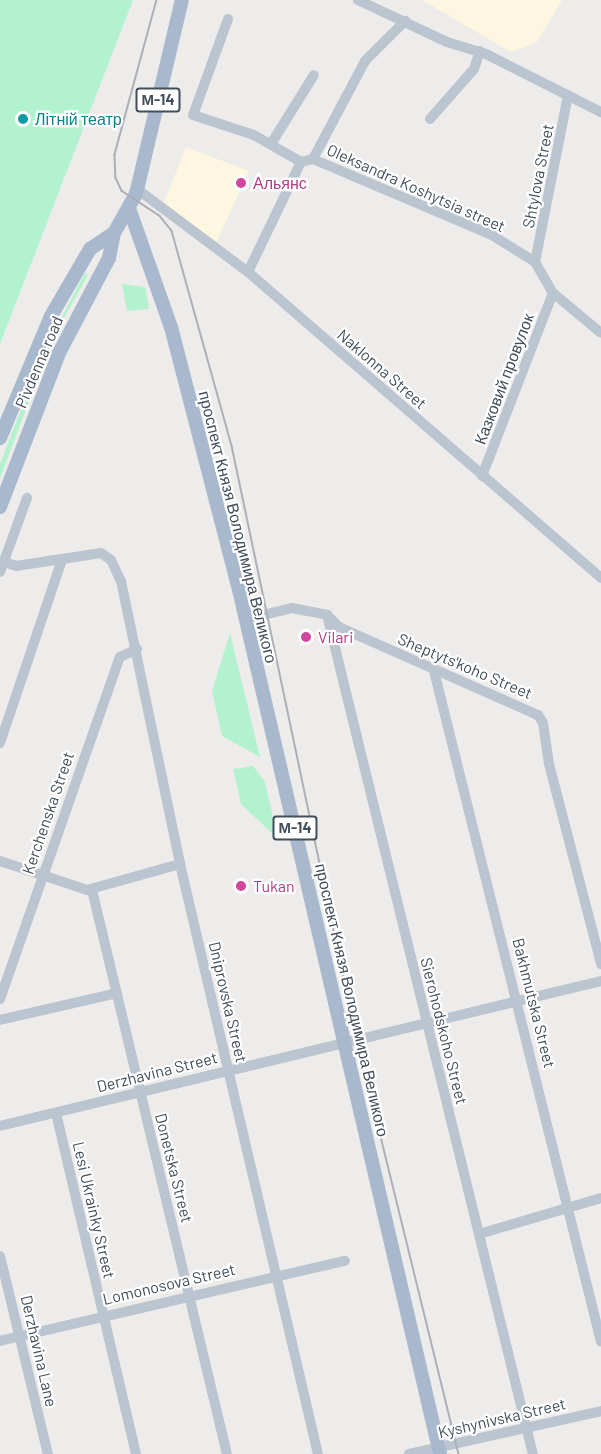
<!DOCTYPE html>
<html>
<head>
<meta charset="utf-8">
<style>
	body { margin:0 }
	#map { position:relative; width:601px; height:1454px; overflow:hidden; background:#eeebeb; font-family:Barlow,sans-serif }
	div>[style] { position:absolute }
	.commercial>* { inset:0; background:#fdf6e0 }
	.green>* { inset:0; background:#b3f2ce }
	.minor>* { height:10px; margin:-5px; padding:0 5px; transform-origin:5px; border-radius:5px; background:#bac5cf }
	.major>* { height:14px; margin:-7px; padding:0 7px; transform-origin:7px; border-radius:7px; background:#a8b9cd }
	.tram>* { height:1.5px; margin:-0.75px; padding:0 0.75px; transform-origin:0.75px; border-radius:0.75px; background:#adb0b6 }
	.dots>* { width:16px; height:16px; translate:-50% -50%; box-sizing:border-box; border:3px solid #fff; border-radius:50% }
	span { translate:-50% -50%; white-space:nowrap; text-align:center; line-height:1.15; -webkit-text-stroke:4.5px #fff; paint-order:stroke }
	.shield-label span { padding:2px 4px; background:#fff; border:2px solid; border-radius:4px; -webkit-text-stroke-width:0 }
	.shield-label { font-size:15px; color:#424e5a; font-weight:700 }
	.culture-label { font-size:16px; color:#0d838f }
	.left { translate:0 -50%; text-align:left }
	.street-label { font-size:16px; color:#424e5a }
	.hotel-label { font-size:16px; color:#b23c85 }
</style>
</head>
<body>
<div id="map">
	<div class="commercial">
		<i style="clip-path:polygon(422px 0,562px 0,537px 42px,511px 52px)"></i>
		<i style="clip-path:polygon(186px 147px,249px 171px,216px 243px,163px 205px)"></i>
	</div>
	<div class="green">
		<i style="clip-path:polygon(0 0,133px 0,0 344px)"></i>
		<i style="clip-path:polygon(85px 273px,88px 275px,54px 336px,0 478px,0 464px,43px 352px)"></i>
		<i style="clip-path:polygon(122px 284px,145px 287px,149px 309px,127px 311px)"></i>
		<i style="clip-path:polygon(230px 633px,260px 757px,222px 736px,212px 691px)"></i>
		<i style="clip-path:polygon(253px 766px,265px 782px,278px 839px,241px 804px,233px 769px)"></i>
	</div>
	<div class="minor">
		<i style="left:358px;top:0;width:98px;rotate:25.3deg"></i>
		<i style="left:447px;top:42px;width:41px;rotate:17.1deg"></i>
		<i style="left:486px;top:54px;width:129px;rotate:26.8deg"></i>
		<i style="left:228px;top:19px;width:102px;rotate:110deg"></i>
		<i style="left:193px;top:115px;width:64px;rotate:18.2deg"></i>
		<i style="left:254px;top:135px;width:54px;rotate:29.9deg"></i>
		<i style="left:301px;top:162px;width:12px;rotate:-14deg"></i>
		<i style="left:313px;top:159px;width:194px;rotate:23deg"></i>
		<i style="left:492px;top:235px;width:51px;rotate:32.1deg"></i>
		<i style="left:535px;top:262px;width:36px;rotate:60deg"></i>
		<i style="left:553px;top:293px;width:62px;rotate:39.8deg"></i>
		<i style="left:430px;top:119px;width:67px;rotate:-48.7deg"></i>
		<i style="left:474px;top:69px;width:19px;rotate:-72deg"></i>
		<i style="left:271px;top:144px;width:81px;rotate:-58.1deg"></i>
		<i style="left:313px;top:159px;width:111px;rotate:-62deg"></i>
		<i style="left:365px;top:61px;width:57px;rotate:-45deg"></i>
		<i style="left:137px;top:189px;width:139px;rotate:36.8deg"></i>
		<i style="left:248px;top:272px;width:467px;rotate:40.9deg"></i>
		<i style="left:535px;top:262px;width:170px;rotate:-78.8deg"></i>
		<i style="left:248px;top:272px;width:122px;rotate:-64.3deg"></i>
		<i style="left:482px;top:476px;width:196px;rotate:-68.8deg"></i>
		<i style="left:4px;top:562px;width:13px;rotate:18deg"></i>
		<i style="left:16px;top:566px;width:86px;rotate:-8.7deg"></i>
		<i style="left:101px;top:553px;width:12px;rotate:35deg"></i>
		<i style="left:111px;top:560px;width:23px;rotate:65deg"></i>
		<i style="left:121px;top:581px;width:289px;rotate:78.2deg"></i>
		<i style="left:180px;top:864px;width:606px;rotate:76.84deg"></i>
		<i style="left:0;top:572px;width:79px;rotate:-70deg"></i>
		<i style="left:327px;top:615px;width:864px;rotate:76.21deg"></i>
		<i style="left:246px;top:619px;width:47px;rotate:-13.4deg"></i>
		<i style="left:292px;top:608px;width:36px;rotate:11deg"></i>
		<i style="left:327px;top:615px;width:17px;rotate:45deg"></i>
		<i style="left:339px;top:627px;width:218px;rotate:23.9deg"></i>
		<i style="left:538px;top:715px;width:9px;rotate:58deg"></i>
		<i style="left:543px;top:723px;width:41px;rotate:81.7deg"></i>
		<i style="left:549px;top:764px;width:207px;rotate:75.4deg"></i>
		<i style="left:434px;top:671px;width:691px;rotate:76.02deg"></i>
		<i style="left:0;top:743px;width:193px;rotate:-71.3deg"></i>
		<i style="left:0;top:861px;width:92px;rotate:18.4deg"></i>
		<i style="left:87px;top:890px;width:97px;rotate:-15.6deg"></i>
		<i style="left:92px;top:890px;width:580px;rotate:76.54deg"></i>
		<i style="left:0;top:999px;width:362px;rotate:-70.7deg"></i>
		<i style="left:120px;top:657px;width:19px;rotate:-25deg"></i>
		<i style="left:0;top:1020px;width:120px;rotate:-13deg"></i>
		<i style="left:56px;top:1113px;width:350px;rotate:76.8deg"></i>
		<i style="left:0;top:1126px;width:618px;rotate:-13.56deg"></i>
		<i style="left:479px;top:1234px;width:127px;rotate:-16.4deg"></i>
		<i style="left:0;top:1256px;width:204px;rotate:76.4deg"></i>
		<i style="left:0;top:1341px;width:354px;rotate:-13.1deg"></i>
		<i style="left:409px;top:1454px;width:197px;rotate:-12.6deg"></i>
	</div>
	<div class="major">
		<i style="left:129px;top:208px;width:126px;rotate:70.6deg"></i>
		<i style="left:171px;top:327px;width:272px;rotate:75.5deg"></i>
		<i style="left:239px;top:590px;width:887px;rotate:76.9deg"></i>
		<i style="left:0;top:438px;width:132px;rotate:-67.3deg"></i>
		<i style="left:51px;top:316px;width:78px;rotate:-59.8deg"></i>
		<i style="left:90px;top:249px;width:29px;rotate:-34deg"></i>
		<i style="left:0;top:507px;width:165px;rotate:-69deg"></i>
		<i style="left:59px;top:353px;width:107px;rotate:-62.2deg"></i>
		<i style="left:109px;top:258px;width:25px;rotate:-79deg"></i>
		<i style="left:114px;top:233px;width:45px;rotate:-60.6deg"></i>
		<i style="left:136px;top:194px;width:199px;rotate:-76.7deg"></i>
	</div>
	<div class="tram">
		<i style="left:157px;top:0;width:161px;rotate:105.2deg"></i>
		<i style="left:115px;top:155px;width:23px;rotate:88deg"></i>
		<i style="left:116px;top:178px;width:14px;rotate:65deg"></i>
		<i style="left:122px;top:191px;width:45px;rotate:33.3deg"></i>
		<i style="left:160px;top:216px;width:19px;rotate:51deg"></i>
		<i style="left:172px;top:231px;width:223px;rotate:74.4deg"></i>
		<i style="left:232px;top:446px;width:606px;rotate:78.1deg"></i>
		<i style="left:357px;top:1039px;width:427px;rotate:76.2deg"></i>
	</div>
	<div class="dots">
		<i style="left:23px;top:119px;background:#0f9aa8"></i>
		<i style="left:241px;top:183px;background:#d1479c"></i>
		<i style="left:306px;top:637px;background:#d1479c"></i>
		<i style="left:241px;top:886px;background:#d1479c"></i>
	</div>
	<div class="shield-label">
		<span style="left:158px;top:100px">М-14</span>
		<span style="left:295px;top:828px">М-14</span>
	</div>
	<div class="culture-label">
		<span class="left" style="left:35px;top:119px">Літній театр</span>
	</div>
	<div class="street-label">
		<span style="left:538px;top:176px;rotate:-79deg">Shtylova Street</span>
		<span style="left:416px;top:188px;rotate:24deg">Oleksandra Koshytsia street</span>
		<span style="left:39px;top:362px;rotate:-67deg">Pivdenna road</span>
		<span style="left:382px;top:369px;rotate:41deg">Naklonna Street</span>
		<span style="left:504px;top:379px;rotate:-69deg">Казковий провулок</span>
		<span style="left:238px;top:527px;rotate:76deg">проспект Князя Володимира Великого</span>
		<span style="left:465px;top:666px;rotate:23deg">Sheptyts'koho Street</span>
		<span style="left:48px;top:813px;rotate:-71deg">Kerchenska Street</span>
		<span style="left:352px;top:1000px;rotate:77deg">проспект Князя Володимира Великого</span>
		<span style="left:228px;top:1002px;rotate:77deg">Dniprovska Street</span>
		<span style="left:534px;top:1003px;rotate:76deg">Bakhmutska Street</span>
		<span style="left:444px;top:1031px;rotate:76deg">Sierohodskoho Street</span>
		<span style="left:157px;top:1072px;rotate:-14deg">Derzhavina Street</span>
		<span style="left:174px;top:1168px;rotate:76deg">Donetska Street</span>
		<span style="left:94px;top:1210px;rotate:77deg">Lesi Ukrainky Street</span>
		<span style="left:169px;top:1284px;rotate:-13deg">Lomonosova Street</span>
		<span style="left:39px;top:1351px;rotate:77deg">Derzhavina Lane</span>
		<span style="left:502px;top:1418px;rotate:-13deg">Kyshynivska Street</span>
	</div>
	<div class="hotel-label">
		<span class="left" style="left:253px;top:183px">Альянс</span>
		<span class="left" style="left:318px;top:637px">Vilari</span>
		<span class="left" style="left:253px;top:886px">Tukan</span>
	</div>
</div>
</body>
</html>
